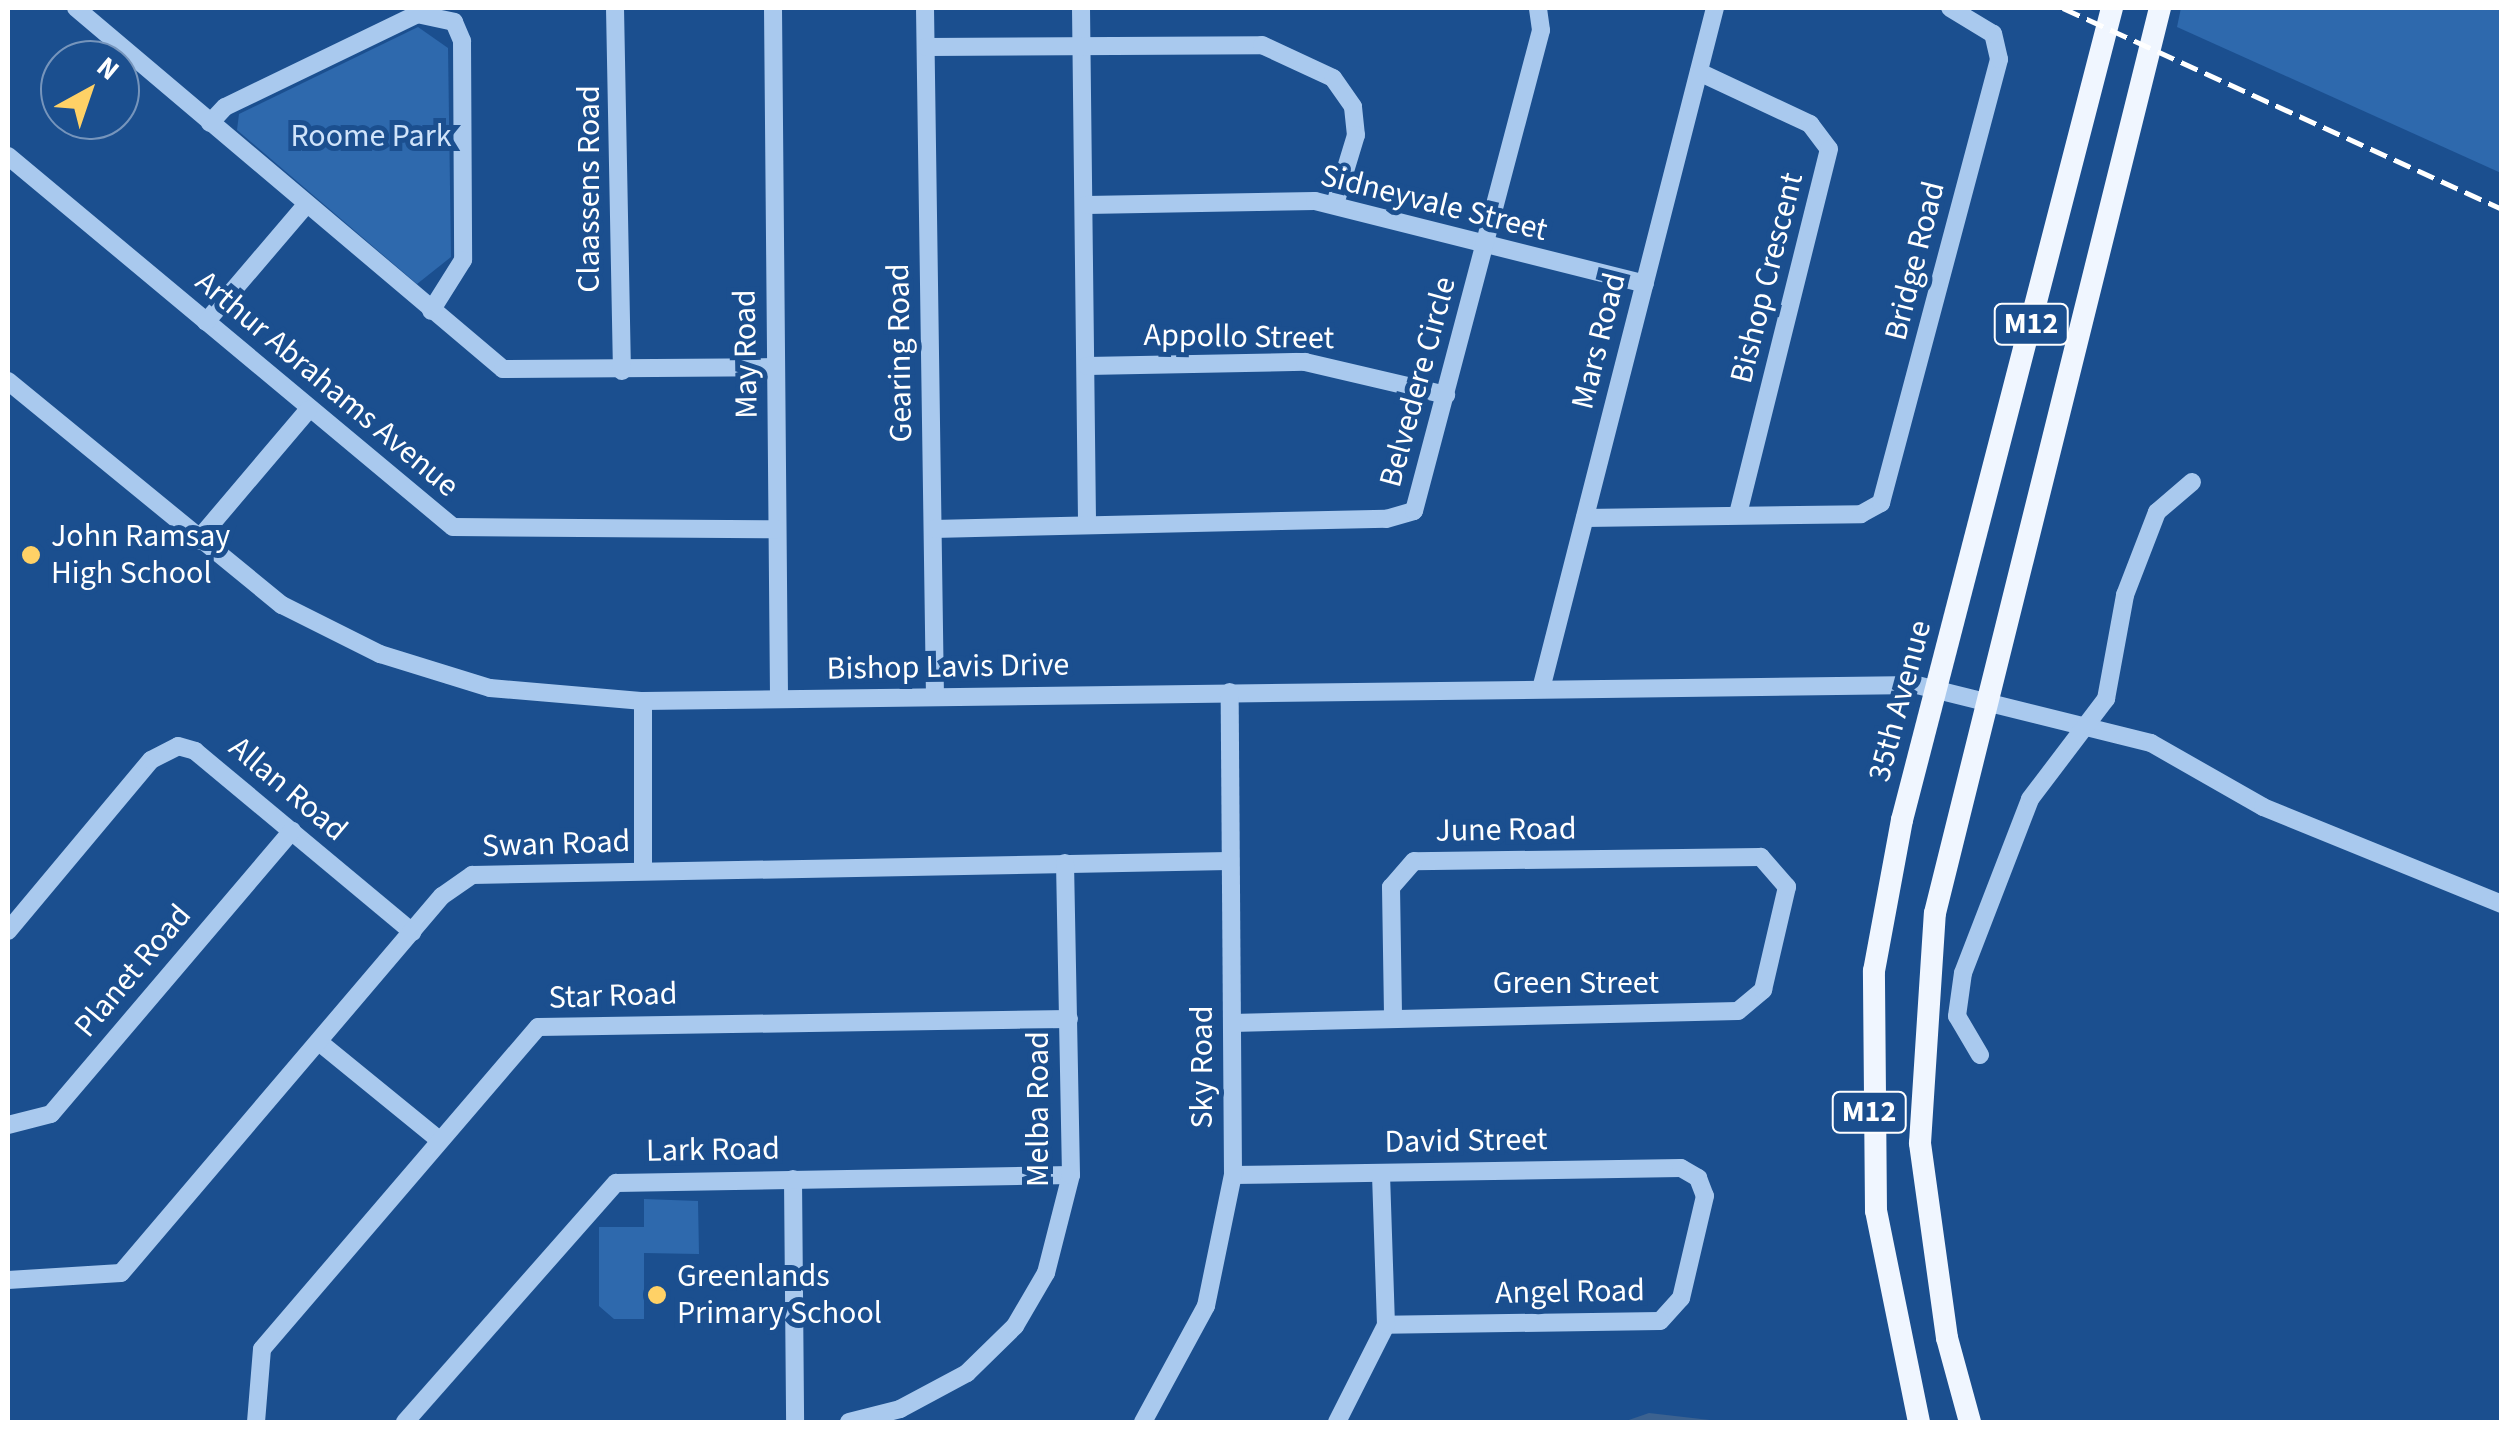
<!DOCTYPE html>
<html>
<head>
<meta charset="utf-8">
<style>
	body { margin:0 }
	#map { position:relative; width:2509px; height:1430px; overflow:hidden; background:#1b4f8f; font-family:"Source Sans 3",sans-serif }
	div>[style] { position:absolute }
	.green>* { inset:0; background:#2e69ad }
	.water>* { inset:0; background:#3c6290 }
	.minor>* { height:18px; margin:-9px; padding:0 9px; transform-origin:9px; border-radius:9px; background:#a9c9ee }
	.major>* { height:22px; margin:-11px; padding:0 11px; transform-origin:11px; border-radius:11px; background:#f0f6ff }
	.rail>* { height:5px; margin-top:-2.5px; transform-origin:0; background:repeating-linear-gradient(90deg,#fff 0 18px,transparent 0 26px) }
	.dots>* { width:28px; height:28px; translate:-50% -50%; box-sizing:border-box; border:5px solid #1b4f8f; border-radius:50% }
	span { translate:-50% -50%; white-space:nowrap; text-align:center; line-height:1.15; -webkit-text-stroke:10px #1b4f8f; paint-order:stroke }
	.shield-label span { padding:2px 8px; background:#1b4f8f; border:2px solid; border-radius:8px; -webkit-text-stroke-width:0 }
	.shield-label { font-size:30px; color:#fff; font-weight:700 }
	.park-label { font-size:32px; color:#cfe3fa }
	.street-label { font-size:32px; color:#fff }
	.poi-label { font-size:32px; color:#fff }
	.left { translate:0 -50%; text-align:left }
	.frame { position:absolute; inset:0; border:10px solid #fff; pointer-events:none }
	.north { position:absolute; left:40px; top:40px; width:100px; height:100px; box-sizing:border-box; background:#1b4f8f; border:2px solid #7695bc; border-radius:50%; rotate:40deg; font-size:28px; font-weight:700; line-height:40px; text-align:center; color:#fff }
	.north::after { content:''; display:block; margin:auto; width:35px; height:45px; background:#ffd166; clip-path:polygon(50% 0,100% 100%,50% 72%,0 100%) }
</style>
</head>
<body>
<div id="map">
	<div class="green">
		<i style="clip-path:polygon(2181px 8px,2501px 8px,2501px 173px,2177px 27px)"></i>
		<i style="clip-path:polygon(418px 27px,448px 48px,451px 257px,417px 284px,237px 130px,239px 114px)"></i>
		<i style="clip-path:polygon(644px 1199px,698px 1201px,699px 1254px,644px 1253px,644px 1319px,614px 1319px,599px 1306px,599px 1227px,644px 1227px)"></i>
	</div>
	<div class="water">
		<i style="clip-path:polygon(1649px 1413px,1727px 1422px,1623px 1422px)"></i>
	</div>
	<div class="minor">
		<i style="left:76px;top:8px;width:559px;rotate:40.21deg"></i>
		<i style="left:503px;top:369px;width:273px;rotate:-0.4deg"></i>
		<i style="left:615px;top:8px;width:363px;rotate:88.9deg"></i>
		<i style="left:773px;top:8px;width:691px;rotate:89.5deg"></i>
		<i style="left:925px;top:8px;width:689px;rotate:89.17deg"></i>
		<i style="left:1081px;top:8px;width:515px;rotate:89.33deg"></i>
		<i style="left:926px;top:47px;width:336px;rotate:-0.3deg"></i>
		<i style="left:1262px;top:45px;width:78px;rotate:24.9deg"></i>
		<i style="left:1333px;top:78px;width:35px;rotate:55deg"></i>
		<i style="left:1353px;top:107px;width:28px;rotate:84deg"></i>
		<i style="left:1356px;top:135px;width:72px;rotate:106.9deg"></i>
		<i style="left:1699px;top:72px;width:123px;rotate:25.1deg"></i>
		<i style="left:1810px;top:124px;width:31px;rotate:53deg"></i>
		<i style="left:1829px;top:149px;width:376px;rotate:104deg"></i>
		<i style="left:210px;top:123px;width:22px;rotate:-47deg"></i>
		<i style="left:225px;top:107px;width:213px;rotate:-25.8deg"></i>
		<i style="left:417px;top:14px;width:38px;rotate:12deg"></i>
		<i style="left:454px;top:22px;width:21px;rotate:67deg"></i>
		<i style="left:462px;top:41px;width:219px;rotate:89.7deg"></i>
		<i style="left:463px;top:260px;width:60px;rotate:122.1deg"></i>
		<i style="left:8px;top:156px;width:579px;rotate:39.82deg"></i>
		<i style="left:453px;top:527px;width:324px;rotate:0.4deg"></i>
		<i style="left:1086px;top:205px;width:229px;rotate:-1deg"></i>
		<i style="left:1315px;top:201px;width:340px;rotate:14.1deg"></i>
		<i style="left:206px;top:322px;width:154px;rotate:-49.5deg"></i>
		<i style="left:1087px;top:366px;width:218px;rotate:-1.1deg"></i>
		<i style="left:1305px;top:362px;width:145px;rotate:13.2deg"></i>
		<i style="left:8px;top:381px;width:354px;rotate:39.3deg"></i>
		<i style="left:282px;top:605px;width:110px;rotate:26.6deg"></i>
		<i style="left:380px;top:654px;width:115px;rotate:17.2deg"></i>
		<i style="left:490px;top:688px;width:154px;rotate:4.9deg"></i>
		<i style="left:643px;top:701px;width:1274px;rotate:-0.72deg"></i>
		<i style="left:1917px;top:685px;width:241px;rotate:13.9deg"></i>
		<i style="left:2151px;top:743px;width:129px;rotate:29.7deg"></i>
		<i style="left:2263px;top:807px;width:258px;rotate:22.1deg"></i>
		<i style="left:1585px;top:518px;width:276px;rotate:-0.8deg"></i>
		<i style="left:1861px;top:514px;width:23px;rotate:-29deg"></i>
		<i style="left:1881px;top:503px;width:459px;rotate:-75.1deg"></i>
		<i style="left:1999px;top:59px;width:26px;rotate:-103deg"></i>
		<i style="left:1993px;top:34px;width:50px;rotate:-148.8deg"></i>
		<i style="left:933px;top:529px;width:453px;rotate:-1.3deg"></i>
		<i style="left:1386px;top:519px;width:29px;rotate:-16deg"></i>
		<i style="left:1414px;top:511px;width:497px;rotate:-75.2deg"></i>
		<i style="left:1541px;top:30px;width:22px;rotate:-98deg"></i>
		<i style="left:197px;top:541px;width:172px;rotate:-49.7deg"></i>
		<i style="left:1541px;top:689px;width:703px;rotate:-75.67deg"></i>
		<i style="left:643px;top:870px;width:169px;rotate:-90deg"></i>
		<i style="left:8px;top:931px;width:223px;rotate:-50.1deg"></i>
		<i style="left:151px;top:760px;width:30px;rotate:-27deg"></i>
		<i style="left:178px;top:746px;width:18px;rotate:16deg"></i>
		<i style="left:195px;top:751px;width:283px;rotate:39.8deg"></i>
		<i style="left:1232px;top:1023px;width:506px;rotate:-1.36deg"></i>
		<i style="left:1738px;top:1011px;width:33px;rotate:-40deg"></i>
		<i style="left:1763px;top:990px;width:106px;rotate:-76.9deg"></i>
		<i style="left:1787px;top:887px;width:40px;rotate:-131deg"></i>
		<i style="left:1761px;top:857px;width:347px;rotate:179.3deg"></i>
		<i style="left:1414px;top:861px;width:35px;rotate:131deg"></i>
		<i style="left:1391px;top:887px;width:127px;rotate:89.1deg"></i>
		<i style="left:319px;top:1042px;width:154px;rotate:39.2deg"></i>
		<i style="left:1980px;top:1055px;width:45px;rotate:-120.5deg"></i>
		<i style="left:1957px;top:1016px;width:43px;rotate:-82.1deg"></i>
		<i style="left:1963px;top:973px;width:186px;rotate:-68.9deg"></i>
		<i style="left:2030px;top:799px;width:126px;rotate:-52.8deg"></i>
		<i style="left:2106px;top:699px;width:106px;rotate:-79.6deg"></i>
		<i style="left:2125px;top:595px;width:89px;rotate:-68.9deg"></i>
		<i style="left:2157px;top:512px;width:46px;rotate:-40.6deg"></i>
		<i style="left:8px;top:1125px;width:44px;rotate:-14.3deg"></i>
		<i style="left:51px;top:1114px;width:372px;rotate:-49.6deg"></i>
		<i style="left:1233px;top:1175px;width:448px;rotate:-0.9deg"></i>
		<i style="left:1681px;top:1168px;width:20px;rotate:30deg"></i>
		<i style="left:1698px;top:1178px;width:19px;rotate:69deg"></i>
		<i style="left:1705px;top:1196px;width:105px;rotate:103.2deg"></i>
		<i style="left:1681px;top:1298px;width:31px;rotate:132deg"></i>
		<i style="left:1660px;top:1321px;width:274px;rotate:179.2deg"></i>
		<i style="left:793px;top:1179px;width:243px;rotate:89.5deg"></i>
		<i style="left:8px;top:1280px;width:113px;rotate:-3.5deg"></i>
		<i style="left:121px;top:1273px;width:495px;rotate:-49.6deg"></i>
		<i style="left:442px;top:896px;width:37px;rotate:-35deg"></i>
		<i style="left:472px;top:875px;width:757px;rotate:-1.06deg"></i>
		<i style="left:256px;top:1422px;width:73px;rotate:-85.3deg"></i>
		<i style="left:262px;top:1349px;width:424px;rotate:-49.4deg"></i>
		<i style="left:538px;top:1027px;width:531px;rotate:-0.86deg"></i>
		<i style="left:405px;top:1422px;width:319px;rotate:-48.6deg"></i>
		<i style="left:616px;top:1183px;width:455px;rotate:-1deg"></i>
		<i style="left:849px;top:1422px;width:53px;rotate:-14.3deg"></i>
		<i style="left:900px;top:1409px;width:76px;rotate:-28.2deg"></i>
		<i style="left:967px;top:1373px;width:67px;rotate:-44.4deg"></i>
		<i style="left:1015px;top:1326px;width:61px;rotate:-59.7deg"></i>
		<i style="left:1046px;top:1273px;width:101px;rotate:-75.7deg"></i>
		<i style="left:1071px;top:1175px;width:312px;rotate:-91.1deg"></i>
		<i style="left:1143px;top:1422px;width:132px;rotate:-61.5deg"></i>
		<i style="left:1206px;top:1306px;width:134px;rotate:-78.4deg"></i>
		<i style="left:1233px;top:1175px;width:483px;rotate:-90.4deg"></i>
		<i style="left:1337px;top:1422px;width:109px;rotate:-63.2deg"></i>
		<i style="left:1386px;top:1325px;width:152px;rotate:-91.9deg"></i>
	</div>
	<div class="major">
		<i style="left:1919px;top:1422px;width:215px;rotate:-101.5deg"></i>
		<i style="left:1876px;top:1211px;width:240px;rotate:-90.5deg"></i>
		<i style="left:1874px;top:971px;width:154px;rotate:-79.5deg"></i>
		<i style="left:1902px;top:820px;width:839px;rotate:-75.5deg"></i>
		<i style="left:1970px;top:1422px;width:87px;rotate:-105.3deg"></i>
		<i style="left:1947px;top:1338px;width:197px;rotate:-97.9deg"></i>
		<i style="left:1920px;top:1143px;width:230px;rotate:-86.3deg"></i>
		<i style="left:1935px;top:913px;width:933px;rotate:-76.04deg"></i>
	</div>
	<div class="rail">
		<i style="left:2063px;top:8px;width:483px;rotate:24.6deg"></i>
	</div>
	<div class="dots">
		<i style="left:31px;top:555px;background:#ffd166"></i>
		<i style="left:657px;top:1295px;background:#ffd166"></i>
	</div>
	<div class="shield-label">
		<span style="left:2031px;top:324px">M12</span>
		<span style="left:1869px;top:1112px">M12</span>
	</div>
	<div class="park-label">
		<span style="left:371px;top:136px">Roome Park</span>
	</div>
	<div class="street-label">
		<span style="left:589px;top:189px;rotate:-90deg">Claassens Road</span>
		<span style="left:1434px;top:203px;rotate:14deg">Sidneyvale Street</span>
		<span style="left:1915px;top:261px;rotate:-76deg">Bridge Road</span>
		<span style="left:1767px;top:278px;rotate:-76deg">Bishop Crescent</span>
		<span style="left:1239px;top:337px;rotate:1deg">Appollo Street</span>
		<span style="left:1599px;top:341px;rotate:-76deg">Mars Road</span>
		<span style="left:900px;top:353px;rotate:-91deg">Gearing Road</span>
		<span style="left:746px;top:354px;rotate:-91deg">May Road</span>
		<span style="left:1418px;top:382px;rotate:-75deg">Belvedere Circle</span>
		<span style="left:327px;top:384px;rotate:40deg">Arthur Abrahams Avenue</span>
		<span style="left:948px;top:667px;rotate:-1deg">Bishop Lavis Drive</span>
		<span style="left:1900px;top:701px;rotate:-75deg">35th Avenue</span>
		<span style="left:288px;top:789px;rotate:40deg">Allan Road</span>
		<span style="left:1506px;top:830px;rotate:-1deg">June Road</span>
		<span style="left:556px;top:844px;rotate:-2deg">Swan Road</span>
		<span style="left:133px;top:971px;rotate:-50deg">Planet Road</span>
		<span style="left:1576px;top:983px">Green Street</span>
		<span style="left:613px;top:996px;rotate:-2deg">Star Road</span>
		<span style="left:1202px;top:1067px;rotate:-90deg">Sky Road</span>
		<span style="left:1038px;top:1109px;rotate:-90deg">Melba Road</span>
		<span style="left:1466px;top:1141px;rotate:-1deg">David Street</span>
		<span style="left:713px;top:1150px;rotate:-1deg">Lark Road</span>
		<span style="left:1570px;top:1292px;rotate:-1deg">Angel Road</span>
	</div>
	<div class="poi-label">
		<span class="left" style="left:51px;top:555px">John Ramsay<br>High School</span>
		<span class="left" style="left:677px;top:1295px">Greenlands<br>Primary School</span>
	</div>
	<div class="frame"></div>
	<div class="north">N</div>
</div>
</body>
</html>
